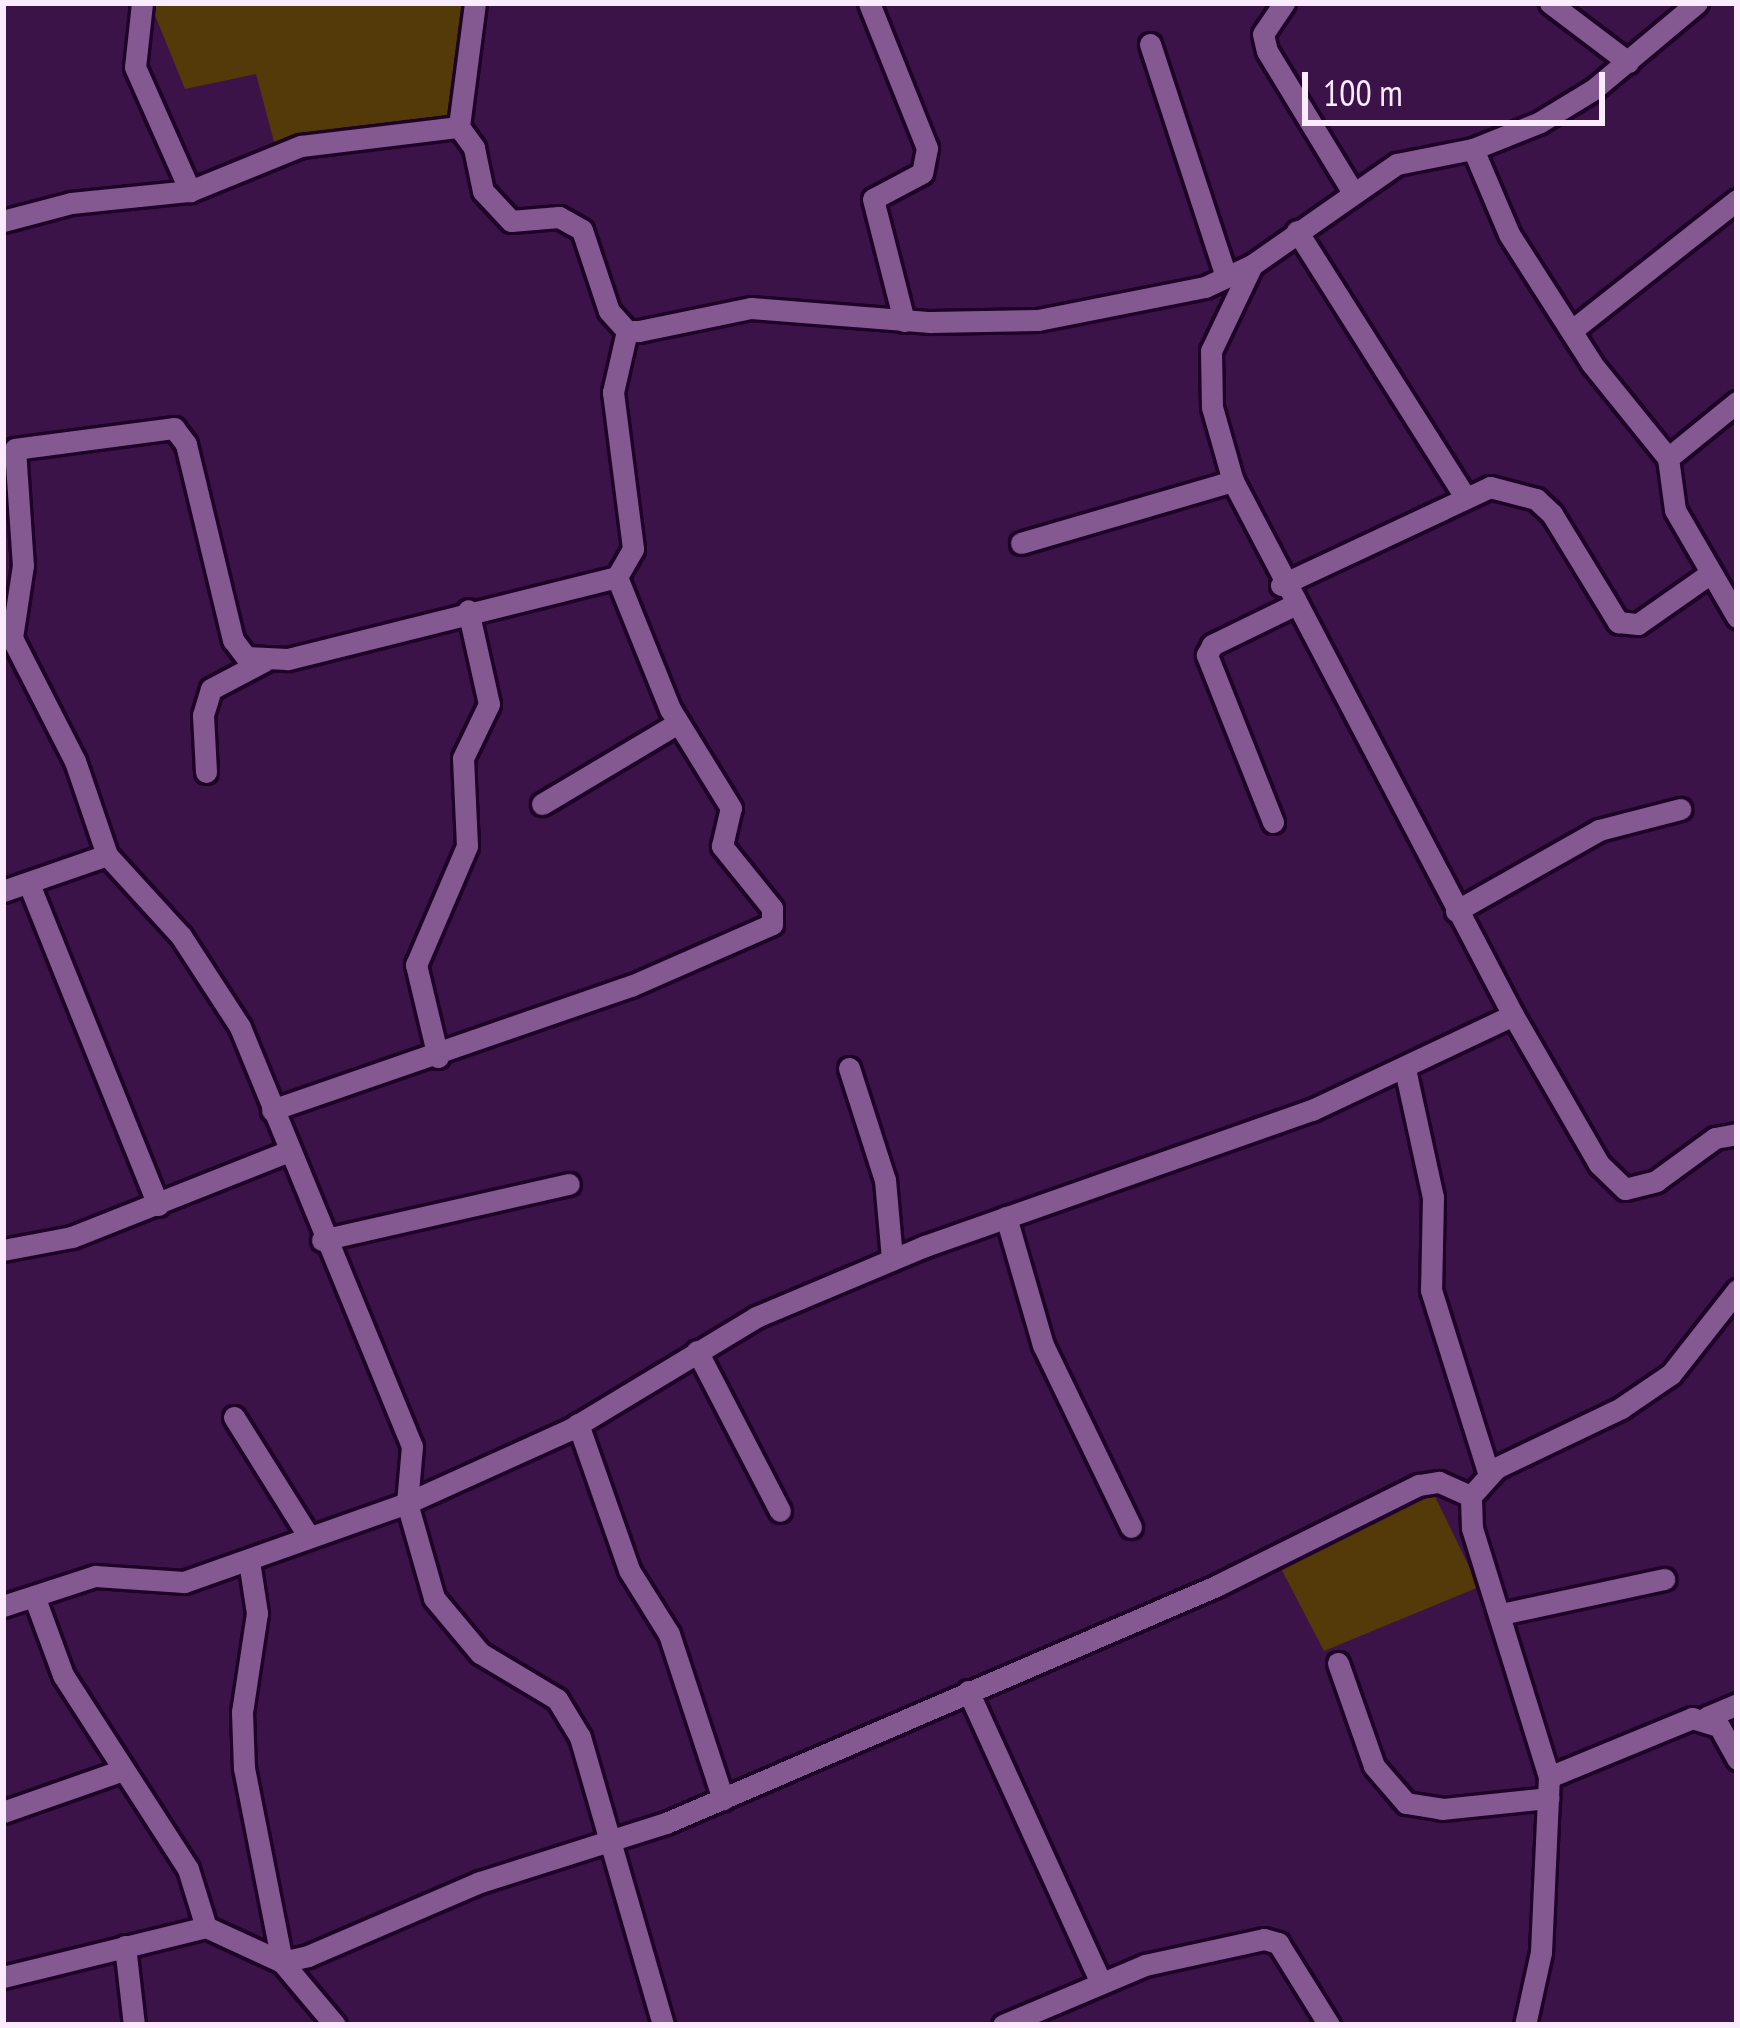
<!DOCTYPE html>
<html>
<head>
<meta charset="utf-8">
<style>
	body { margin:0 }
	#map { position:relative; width:1740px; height:2028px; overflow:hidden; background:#3b1348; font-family:"PT Sans Narrow",sans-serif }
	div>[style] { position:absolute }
	.green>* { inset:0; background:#543909 }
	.roads { filter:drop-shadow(3px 0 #1f0227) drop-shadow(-3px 0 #1f0227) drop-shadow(0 3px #1f0227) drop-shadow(0 -3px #1f0227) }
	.minor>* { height:21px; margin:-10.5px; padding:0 10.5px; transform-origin:10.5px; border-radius:10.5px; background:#845992 }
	span { translate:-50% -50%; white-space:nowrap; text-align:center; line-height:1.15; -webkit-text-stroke:9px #3b1348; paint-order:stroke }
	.frame { position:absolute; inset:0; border:6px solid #faebff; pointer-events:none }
	.scale { position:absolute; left:1302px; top:72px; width:303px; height:54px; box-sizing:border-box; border:6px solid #faebff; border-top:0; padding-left:15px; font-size:36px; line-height:42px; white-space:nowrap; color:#faebff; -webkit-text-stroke:9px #3b1348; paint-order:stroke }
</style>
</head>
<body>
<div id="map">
	<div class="green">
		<i style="clip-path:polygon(150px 3px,481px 3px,459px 125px,278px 157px,256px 74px,185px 89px)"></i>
		<i style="clip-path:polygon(1429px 1484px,1479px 1587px,1324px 1651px,1275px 1557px)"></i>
	</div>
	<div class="roads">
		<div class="minor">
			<i style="left:142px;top:3px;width:64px;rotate:96.2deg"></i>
			<i style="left:135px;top:67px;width:136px;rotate:66.1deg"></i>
			<i style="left:475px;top:3px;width:125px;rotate:97.4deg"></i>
			<i style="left:459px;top:127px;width:26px;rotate:54deg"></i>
			<i style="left:474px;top:148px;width:44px;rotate:78.2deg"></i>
			<i style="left:483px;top:191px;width:41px;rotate:47deg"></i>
			<i style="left:511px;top:221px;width:48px;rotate:-4.8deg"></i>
			<i style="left:559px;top:217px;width:26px;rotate:29deg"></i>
			<i style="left:582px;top:230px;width:85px;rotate:71.6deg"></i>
			<i style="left:609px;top:311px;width:27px;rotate:48deg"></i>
			<i style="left:627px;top:331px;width:12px"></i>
			<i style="left:639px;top:331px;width:114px;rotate:-11.6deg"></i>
			<i style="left:751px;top:308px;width:180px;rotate:4.5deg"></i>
			<i style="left:930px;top:322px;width:108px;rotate:-1.1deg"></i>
			<i style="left:1038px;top:320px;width:170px;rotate:-11.2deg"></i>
			<i style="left:1205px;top:287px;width:52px;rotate:-25.1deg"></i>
			<i style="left:1252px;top:265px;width:177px;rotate:-34.9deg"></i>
			<i style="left:1397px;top:164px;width:77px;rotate:-11.2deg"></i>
			<i style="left:1473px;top:149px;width:72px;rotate:-21.9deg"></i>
			<i style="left:1540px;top:122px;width:63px;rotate:-31.4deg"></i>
			<i style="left:1594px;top:89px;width:134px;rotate:-39.9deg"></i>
			<i style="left:869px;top:3px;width:156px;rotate:68.2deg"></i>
			<i style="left:927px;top:148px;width:25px;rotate:101deg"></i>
			<i style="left:922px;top:173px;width:55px;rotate:152deg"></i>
			<i style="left:873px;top:199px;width:126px;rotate:75.7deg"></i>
			<i style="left:1284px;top:3px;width:37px;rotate:124deg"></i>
			<i style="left:1263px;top:34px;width:17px;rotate:77deg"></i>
			<i style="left:1267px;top:51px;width:162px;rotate:58.7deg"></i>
			<i style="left:1550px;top:3px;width:98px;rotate:37.1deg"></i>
			<i style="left:1150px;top:44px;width:245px;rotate:71.9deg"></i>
			<i style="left:1473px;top:149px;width:92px;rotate:67deg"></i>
			<i style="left:1509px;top:234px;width:154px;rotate:57.4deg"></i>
			<i style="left:1592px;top:364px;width:121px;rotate:51deg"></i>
			<i style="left:3px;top:221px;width:70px;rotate:-14.8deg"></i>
			<i style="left:71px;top:203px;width:120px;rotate:-5.8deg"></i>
			<i style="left:190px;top:191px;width:120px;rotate:-22.1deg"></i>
			<i style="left:301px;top:146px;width:159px;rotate:-6.9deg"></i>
			<i style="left:1297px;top:231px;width:312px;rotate:57.7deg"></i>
			<i style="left:1252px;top:265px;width:95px;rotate:115.5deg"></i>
			<i style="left:1211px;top:351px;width:56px;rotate:89deg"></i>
			<i style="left:1212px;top:407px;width:77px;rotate:74.2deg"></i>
			<i style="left:1233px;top:481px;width:603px;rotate:62.33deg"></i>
			<i style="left:1513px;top:1015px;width:172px;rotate:60deg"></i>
			<i style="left:1599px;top:1164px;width:36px;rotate:44deg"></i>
			<i style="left:1625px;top:1189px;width:32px;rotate:-14deg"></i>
			<i style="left:1656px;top:1181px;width:73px;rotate:-36.1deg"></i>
			<i style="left:1715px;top:1138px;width:22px;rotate:-10deg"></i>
			<i style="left:627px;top:331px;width:63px;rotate:102.9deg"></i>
			<i style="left:613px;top:392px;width:158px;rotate:82.7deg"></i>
			<i style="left:633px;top:549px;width:32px;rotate:120deg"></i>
			<i style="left:617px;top:577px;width:340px;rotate:166deg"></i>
			<i style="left:287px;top:659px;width:41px;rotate:-177.2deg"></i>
			<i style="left:246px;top:657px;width:21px;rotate:-127deg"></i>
			<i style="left:233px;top:640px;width:202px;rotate:-103.5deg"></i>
			<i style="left:186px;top:444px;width:20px;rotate:-127deg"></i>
			<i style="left:174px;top:428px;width:160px;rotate:172.5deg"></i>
			<i style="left:15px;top:449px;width:116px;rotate:86.1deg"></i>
			<i style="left:23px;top:565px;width:74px;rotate:98.6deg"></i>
			<i style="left:12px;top:638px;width:138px;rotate:62.9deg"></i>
			<i style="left:75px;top:761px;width:99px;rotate:71.2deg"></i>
			<i style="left:107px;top:855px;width:110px;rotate:47.6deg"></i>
			<i style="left:181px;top:936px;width:108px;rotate:57deg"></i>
			<i style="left:240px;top:1027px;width:453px;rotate:67.7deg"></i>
			<i style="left:412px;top:1446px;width:57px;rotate:95deg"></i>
			<i style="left:407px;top:1503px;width:99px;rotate:74.1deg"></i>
			<i style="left:434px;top:1598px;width:72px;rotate:50.1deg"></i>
			<i style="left:480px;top:1653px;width:90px;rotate:30.9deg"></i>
			<i style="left:557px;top:1699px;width:44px;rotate:58.8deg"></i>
			<i style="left:580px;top:1737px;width:300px;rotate:73.9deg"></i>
			<i style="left:1571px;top:331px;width:211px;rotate:-38.3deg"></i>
			<i style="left:1737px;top:402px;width:89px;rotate:140.9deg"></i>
			<i style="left:1668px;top:458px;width:52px;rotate:82.3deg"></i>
			<i style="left:1675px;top:510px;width:124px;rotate:59.9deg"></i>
			<i style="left:1021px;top:543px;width:221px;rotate:-16.3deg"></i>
			<i style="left:1281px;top:585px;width:231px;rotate:-25.1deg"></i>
			<i style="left:1490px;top:487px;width:48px;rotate:14.6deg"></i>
			<i style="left:1536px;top:499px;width:22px;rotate:43deg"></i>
			<i style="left:1552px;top:514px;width:127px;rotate:58.6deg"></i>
			<i style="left:1618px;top:622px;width:20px;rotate:6deg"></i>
			<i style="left:1638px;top:624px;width:85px;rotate:-35deg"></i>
			<i style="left:206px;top:772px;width:57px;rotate:-93deg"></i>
			<i style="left:203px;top:715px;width:27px;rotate:-73deg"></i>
			<i style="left:211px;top:689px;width:60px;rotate:-27.8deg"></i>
			<i style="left:542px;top:804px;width:158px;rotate:-30.8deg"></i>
			<i style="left:1273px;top:822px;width:180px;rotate:-111.6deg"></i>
			<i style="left:1207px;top:655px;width:11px;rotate:-63deg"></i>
			<i style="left:1212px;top:645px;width:89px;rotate:-26deg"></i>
			<i style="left:29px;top:884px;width:346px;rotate:68.1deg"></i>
			<i style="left:3px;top:891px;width:110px;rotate:-19.1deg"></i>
			<i style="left:1456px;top:911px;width:164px;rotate:-29.5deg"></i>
			<i style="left:1599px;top:830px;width:84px;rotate:-14.5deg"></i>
			<i style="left:438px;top:1057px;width:95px;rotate:-103.4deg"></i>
			<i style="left:416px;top:965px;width:129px;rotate:-66.8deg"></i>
			<i style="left:467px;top:846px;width:88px;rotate:-92.6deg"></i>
			<i style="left:463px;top:758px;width:60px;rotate:-64.3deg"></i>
			<i style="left:489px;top:704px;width:96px;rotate:-102.6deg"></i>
			<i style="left:849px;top:1068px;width:118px;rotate:72.2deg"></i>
			<i style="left:885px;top:1180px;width:79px;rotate:84.9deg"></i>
			<i style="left:1405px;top:1069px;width:131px;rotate:77.7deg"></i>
			<i style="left:1433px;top:1197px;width:93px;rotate:91.2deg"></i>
			<i style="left:1431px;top:1290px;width:194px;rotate:72.6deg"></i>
			<i style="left:272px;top:1110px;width:380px;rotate:-19.1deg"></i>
			<i style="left:631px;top:986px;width:154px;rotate:-23.7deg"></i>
			<i style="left:772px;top:924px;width:16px;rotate:-90deg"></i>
			<i style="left:772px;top:908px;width:80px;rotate:-128.9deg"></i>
			<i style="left:722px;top:846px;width:39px;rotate:-77deg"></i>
			<i style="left:731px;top:808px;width:116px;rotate:-121.6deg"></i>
			<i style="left:670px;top:709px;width:142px;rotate:-111.9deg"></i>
			<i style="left:1006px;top:1217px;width:133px;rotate:73.9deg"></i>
			<i style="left:1043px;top:1345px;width:202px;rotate:64.2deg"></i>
			<i style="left:322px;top:1240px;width:253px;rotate:-12.8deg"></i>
			<i style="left:3px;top:1250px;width:70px;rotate:-10.7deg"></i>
			<i style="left:72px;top:1237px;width:231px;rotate:-21.6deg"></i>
			<i style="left:697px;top:1351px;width:180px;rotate:62.6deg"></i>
			<i style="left:234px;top:1417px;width:142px;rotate:58deg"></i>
			<i style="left:578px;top:1424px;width:155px;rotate:70.7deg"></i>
			<i style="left:629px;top:1570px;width:75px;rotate:58deg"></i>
			<i style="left:669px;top:1634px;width:174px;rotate:71.9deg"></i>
			<i style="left:249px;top:1561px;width:53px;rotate:81.3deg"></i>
			<i style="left:257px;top:1613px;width:100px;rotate:98.6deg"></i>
			<i style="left:242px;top:1712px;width:56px;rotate:88deg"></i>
			<i style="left:244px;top:1768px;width:198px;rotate:78.9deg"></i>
			<i style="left:282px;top:1962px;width:82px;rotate:49.9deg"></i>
			<i style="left:34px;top:1596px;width:84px;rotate:69.8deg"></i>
			<i style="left:63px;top:1675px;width:231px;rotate:57.2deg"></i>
			<i style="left:188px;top:1869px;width:61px;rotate:72.8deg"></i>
			<i style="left:3px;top:1606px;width:97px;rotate:-18.1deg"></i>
			<i style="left:95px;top:1576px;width:89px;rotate:3.9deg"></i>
			<i style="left:184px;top:1582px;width:237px;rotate:-19.5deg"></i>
			<i style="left:407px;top:1503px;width:178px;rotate:-24.3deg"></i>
			<i style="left:569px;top:1430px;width:218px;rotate:-31.1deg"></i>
			<i style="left:756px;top:1317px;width:183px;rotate:-22.8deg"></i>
			<i style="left:925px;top:1246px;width:410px;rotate:-19.4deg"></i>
			<i style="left:1312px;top:1110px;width:222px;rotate:-25.3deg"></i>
			<i style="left:1501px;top:1614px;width:167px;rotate:-12.1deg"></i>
			<i style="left:1338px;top:1663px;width:109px;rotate:70.7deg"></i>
			<i style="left:1374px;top:1766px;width:49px;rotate:49.1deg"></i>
			<i style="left:1406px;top:1803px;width:36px;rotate:9deg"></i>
			<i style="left:1442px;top:1809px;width:107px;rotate:-5.9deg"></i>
			<i style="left:968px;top:1691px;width:321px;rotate:65.5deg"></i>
			<i style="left:1707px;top:1717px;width:33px;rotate:-23deg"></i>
			<i style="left:1549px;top:1777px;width:155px;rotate:-22.4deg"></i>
			<i style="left:1692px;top:1718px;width:28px;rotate:17deg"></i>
			<i style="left:1719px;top:1726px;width:38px;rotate:61deg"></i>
			<i style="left:3px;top:1812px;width:124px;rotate:-19.3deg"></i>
			<i style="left:125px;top:1946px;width:80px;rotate:83.5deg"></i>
			<i style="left:3px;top:1977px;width:209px;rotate:-13.8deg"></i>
			<i style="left:206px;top:1927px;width:84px;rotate:24.7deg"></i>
			<i style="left:282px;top:1962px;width:27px;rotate:-13deg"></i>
			<i style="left:308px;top:1956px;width:187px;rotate:-23.3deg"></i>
			<i style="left:480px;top:1882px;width:195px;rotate:-17.6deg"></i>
			<i style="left:666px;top:1823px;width:599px;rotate:-23.31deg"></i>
			<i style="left:1216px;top:1586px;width:227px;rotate:-26.5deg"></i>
			<i style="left:1419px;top:1485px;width:20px;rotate:-9deg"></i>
			<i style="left:1439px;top:1482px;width:35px;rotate:24deg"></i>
			<i style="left:1003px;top:2025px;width:154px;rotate:-22.9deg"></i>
			<i style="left:1145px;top:1965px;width:122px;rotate:-12.3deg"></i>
			<i style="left:1264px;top:1939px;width:15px;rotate:16deg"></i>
			<i style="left:1278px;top:1943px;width:97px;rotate:58.1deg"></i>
			<i style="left:1525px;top:2025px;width:75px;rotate:-77.6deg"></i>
			<i style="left:1541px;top:1952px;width:175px;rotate:-87.4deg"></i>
			<i style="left:1549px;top:1777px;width:261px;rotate:-107.2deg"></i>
			<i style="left:1472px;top:1528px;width:32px;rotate:-92deg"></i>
			<i style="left:1471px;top:1496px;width:38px;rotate:-48deg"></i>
			<i style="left:1496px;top:1468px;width:139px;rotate:-25.6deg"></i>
			<i style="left:1621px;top:1408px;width:60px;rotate:-34.2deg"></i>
			<i style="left:1671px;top:1374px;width:107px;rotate:-51.8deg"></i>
		</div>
	</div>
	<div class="frame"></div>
	<div class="scale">100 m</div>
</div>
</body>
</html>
